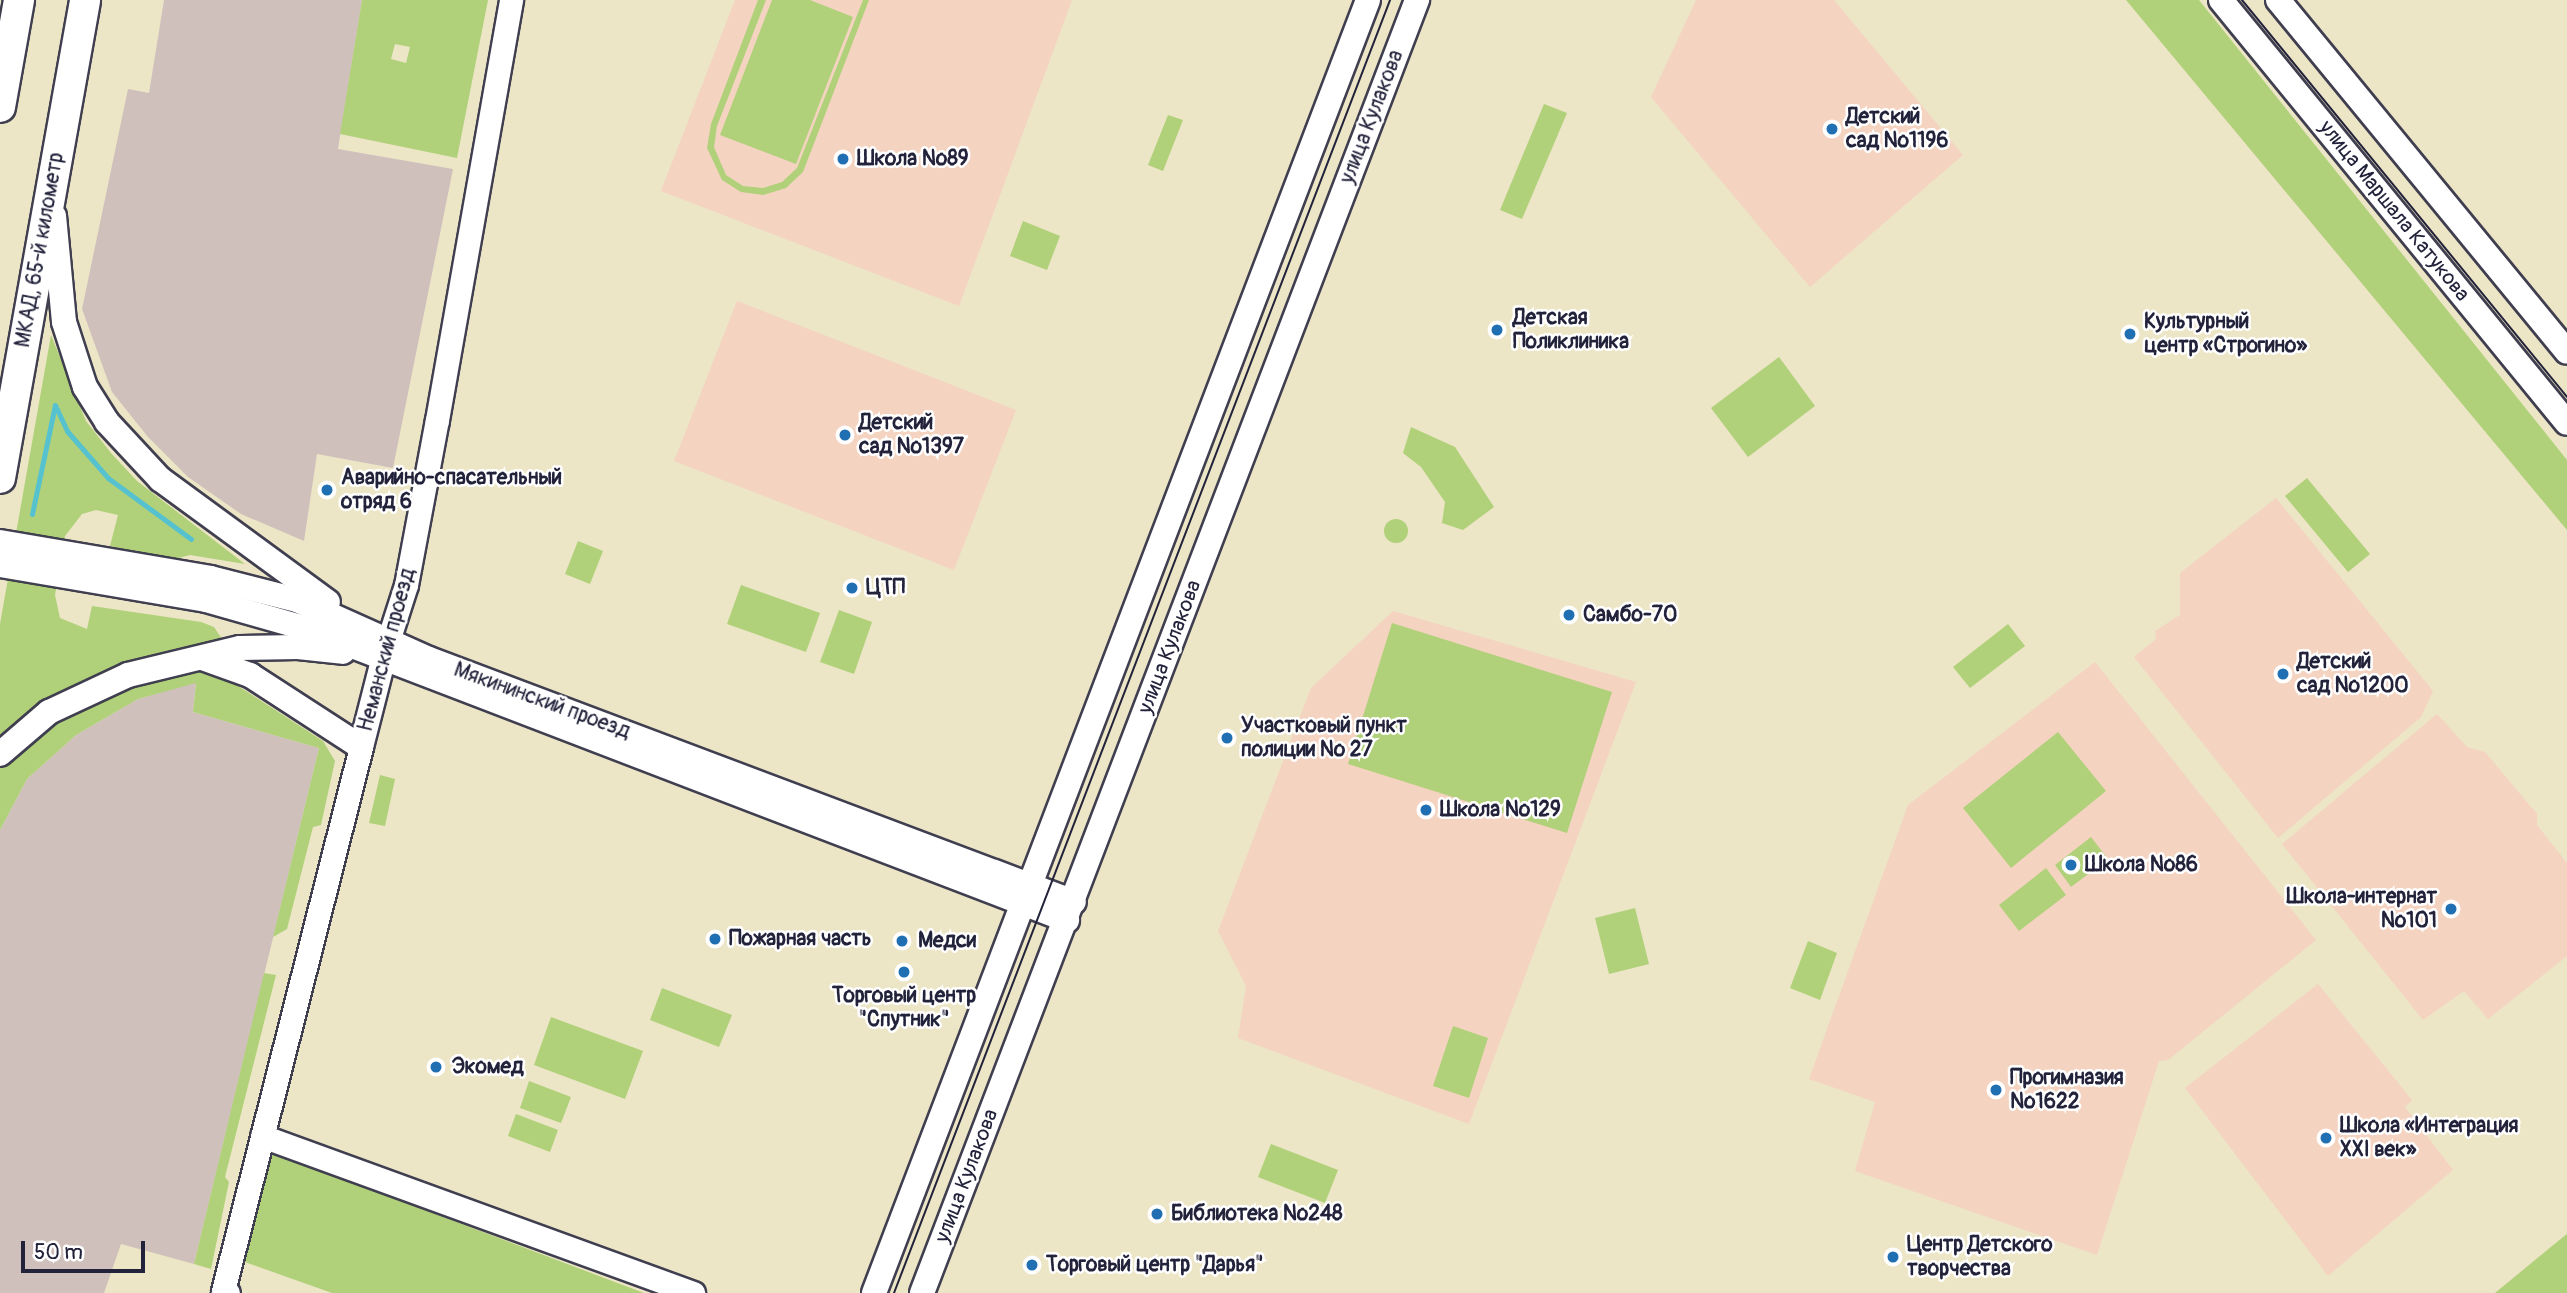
<!DOCTYPE html>
<html>
<head>
<meta charset="utf-8">
<style>
	body { margin:0 }
	#map { position:relative; width:2567px; height:1293px; overflow:hidden; background:#ece5c6; font-family:Pangolin,sans-serif }
	div>[style] { position:absolute }
	.built>* { inset:0; background:#f4d3c1 }
	.industrial>* { inset:0; background:#d0c0bc }
	.green>* { inset:0; background:#b0d179 }
	.round { border-radius:50% }
	.stream>* { height:5px; margin:-2.5px; padding:0 2.5px; transform-origin:2.5px; border-radius:2.5px; background:#56c2cf }
	.roads { filter:drop-shadow(2px 0 #403f50) drop-shadow(-2px 0 #403f50) drop-shadow(0 2px #403f50) drop-shadow(0 -2px #403f50) }
	.tertiary>* { height:23px; margin:-11.5px; padding:0 11.5px; transform-origin:11.5px; border-radius:11.5px; background:#fff }
	.secondary>* { height:24px; margin:-12px; padding:0 12px; transform-origin:12px; border-radius:12px; background:#fff }
	.trunk>* { height:30px; margin:-15px; padding:0 15px; transform-origin:15px; border-radius:15px; background:#fff }
	.tram>* { height:2px; margin:-1px; padding:0 1px; transform-origin:1px; border-radius:1px; background:#22223b }
	.dots>* { width:19px; height:19px; translate:-50% -50%; box-sizing:border-box; border:4px solid #fff; border-radius:50% }
	span { translate:-50% -50%; white-space:nowrap; text-align:center; line-height:1.15; -webkit-text-stroke:5px #fff; paint-order:stroke }
	.street-label { font-size:21px; color:#22223b }
	.poi-label { font-size:21px; color:#22223b; font-weight:700 }
	.left { translate:0 -50%; text-align:left }
	.right { translate:-100% -50%; text-align:right }
	.scale { position:absolute; left:21px; top:1241px; width:124px; height:32px; box-sizing:border-box; border:4px solid #22223b; border-top:0; padding-left:9px; font-size:21px; line-height:24px; white-space:nowrap; color:#22223b; -webkit-text-stroke:5px #fff; paint-order:stroke }
</style>
</head>
<body>
<div id="map">
	<div class="built">
		<i style="clip-path:polygon(735px 0,1072px 0,959px 306px,661px 191px)"></i>
		<i style="clip-path:polygon(1696px 0,1834px 0,1963px 155px,1810px 287px,1651px 97px)"></i>
		<i style="clip-path:polygon(737px 301px,1016px 410px,954px 570px,674px 461px)"></i>
		<i style="clip-path:polygon(2276px 498px,2433px 691px,2421px 717px,2278px 838px,2134px 657px,2156px 639px,2155px 631px,2180px 615px,2180px 573px)"></i>
		<i style="clip-path:polygon(1393px 611px,1636px 682px,1469px 1124px,1238px 1038px,1246px 986px,1218px 931px,1311px 688px)"></i>
		<i style="clip-path:polygon(2095px 662px,2316px 940px,2168px 1060px,2159px 1061px,2097px 1255px,1855px 1171px,1875px 1102px,1809px 1079px,1908px 805px)"></i>
		<i style="clip-path:polygon(2437px 714px,2467px 747px,2485px 752px,2537px 814px,2537px 825px,2567px 863px,2567px 956px,2488px 1019px,2464px 991px,2423px 1020px,2282px 844px)"></i>
		<i style="clip-path:polygon(2318px 984px,2412px 1100px,2405px 1107px,2453px 1170px,2328px 1276px,2185px 1088px)"></i>
	</div>
	<div class="industrial">
		<i style="clip-path:polygon(164px 0,362px 0,338px 149px,453px 169px,393px 468px,317px 454px,304px 541px,241px 514px,188px 477px,148px 437px,112px 392px,82px 309px,128px 89px,149px 93px)"></i>
		<i style="clip-path:polygon(196px 682px,193px 712px,319px 748px,194px 1264px,121px 1244px,104px 1293px,0 1293px,0 830px,27px 779px,76px 735px,138px 699px)"></i>
	</div>
	<div class="green">
		<i style="clip-path:polygon(evenodd,362px 0,488px 0,457px 158px,340px 134px,362px 0,395px 44px,410px 47px,406px 63px,391px 59px,395px 44px)"></i>
		<i style="clip-path:polygon(758px 0,766px 0,717px 126px,714px 147px,726px 175px,743px 186px,763px 188px,782px 182px,797px 168px,863px 0,869px 0,803px 172px,786px 188px,763px 195px,741px 192px,722px 180px,707px 148px,711px 124px)"></i>
		<i style="clip-path:polygon(772px 0,810px 0,853px 17px,796px 164px,720px 135px)"></i>
		<i style="clip-path:polygon(2126px 0,2199px 0,2567px 460px,2567px 530px)"></i>
		<i style="clip-path:polygon(1544px 104px,1567px 113px,1522px 219px,1500px 210px)"></i>
		<i style="clip-path:polygon(1168px 115px,1183px 120px,1163px 171px,1148px 165px)"></i>
		<i style="clip-path:polygon(1023px 221px,1060px 236px,1047px 270px,1010px 256px)"></i>
		<i style="clip-path:polygon(51px 335px,86px 421px,111px 453px,137px 481px,245px 564px,190px 555px,171px 560px,110px 546px,118px 515px,96px 510px,82px 514px,65px 536px,55px 595px,60px 618px,87px 629px,92px 606px,201px 622px,214px 627px,224px 642px,125px 665px,76px 685px,44px 704px,0 740px,0 624px)"></i>
		<i style="clip-path:polygon(1779px 357px,1815px 406px,1748px 457px,1711px 408px)"></i>
		<i style="clip-path:polygon(1411px 427px,1455px 447px,1494px 507px,1463px 530px,1442px 523px,1445px 502px,1421px 467px,1403px 453px)"></i>
		<i style="clip-path:polygon(2307px 478px,2370px 554px,2348px 572px,2285px 496px)"></i>
		<i class="round" style="left:1384px;top:519px;width:24px;height:24px"></i>
		<i style="clip-path:polygon(578px 541px,603px 551px,590px 584px,565px 574px)"></i>
		<i style="clip-path:polygon(741px 585px,820px 613px,806px 652px,727px 624px)"></i>
		<i style="clip-path:polygon(839px 610px,872px 622px,854px 674px,820px 662px)"></i>
		<i style="clip-path:polygon(1392px 623px,1612px 692px,1567px 833px,1348px 764px)"></i>
		<i style="clip-path:polygon(2008px 624px,2025px 646px,1970px 688px,1953px 667px)"></i>
		<i style="clip-path:polygon(212px 669px,323px 741px,335px 761px,321px 825px,313px 827px,287px 929px,273px 937px,319px 748px,193px 712px,196px 683px,138px 699px,76px 735px,27px 779px,0 830px,0 766px,18px 745px,85px 701px,172px 671px)"></i>
		<i style="clip-path:polygon(2058px 732px,2106px 791px,2011px 868px,1963px 808px)"></i>
		<i style="clip-path:polygon(380px 775px,395px 779px,385px 826px,369px 823px)"></i>
		<i style="clip-path:polygon(2091px 837px,2108px 859px,2071px 887px,2055px 865px)"></i>
		<i style="clip-path:polygon(2046px 868px,2066px 895px,2019px 931px,1999px 905px)"></i>
		<i style="clip-path:polygon(1635px 908px,1649px 964px,1609px 974px,1595px 918px)"></i>
		<i style="clip-path:polygon(1808px 941px,1837px 953px,1820px 1000px,1790px 988px)"></i>
		<i style="clip-path:polygon(264px 973px,276px 975px,225px 1177px,229px 1182px,211px 1269px,194px 1264px)"></i>
		<i style="clip-path:polygon(662px 988px,732px 1015px,719px 1047px,650px 1020px)"></i>
		<i style="clip-path:polygon(551px 1017px,643px 1051px,625px 1099px,534px 1065px)"></i>
		<i style="clip-path:polygon(1453px 1026px,1488px 1038px,1469px 1098px,1433px 1086px)"></i>
		<i style="clip-path:polygon(529px 1081px,571px 1097px,561px 1123px,520px 1108px)"></i>
		<i style="clip-path:polygon(516px 1114px,558px 1130px,550px 1152px,508px 1136px)"></i>
		<i style="clip-path:polygon(1271px 1144px,1338px 1170px,1325px 1203px,1258px 1177px)"></i>
		<i style="clip-path:polygon(271px 1152px,644px 1293px,332px 1293px,242px 1261px)"></i>
		<i style="clip-path:polygon(2567px 1234px,2567px 1293px,2495px 1293px,2552px 1246px)"></i>
	</div>
	<div class="stream">
		<i style="left:32px;top:514px;width:111px;rotate:-78.1deg"></i>
		<i style="left:55px;top:405px;width:29px;rotate:65deg"></i>
		<i style="left:67px;top:431px;width:62px;rotate:48.9deg"></i>
		<i style="left:108px;top:478px;width:103px;rotate:36.3deg"></i>
	</div>
	<div class="roads">
		<div class="tertiary">
			<i style="left:388px;top:641px;width:59px;rotate:-72.2deg"></i>
			<i style="left:406px;top:585px;width:168px;rotate:-79.4deg"></i>
			<i style="left:437px;top:420px;width:426px;rotate:-80deg"></i>
			<i style="left:262px;top:1136px;width:459px;rotate:20deg"></i>
			<i style="left:228px;top:1293px;width:5px;rotate:-158deg"></i>
			<i style="left:223px;top:1291px;width:561px;rotate:-75.77deg"></i>
		</div>
		<div class="secondary">
			<i style="left:2221px;top:0;width:546px;rotate:50.72deg"></i>
			<i style="left:2278px;top:0;width:455px;rotate:50.6deg"></i>
			<i style="left:54px;top:216px;width:106px;rotate:84.6deg"></i>
			<i style="left:64px;top:322px;width:68px;rotate:72.1deg"></i>
			<i style="left:85px;top:387px;width:41px;rotate:57.8deg"></i>
			<i style="left:107px;top:422px;width:78px;rotate:47.1deg"></i>
			<i style="left:160px;top:479px;width:208px;rotate:36.2deg"></i>
			<i style="left:0;top:542px;width:213px;rotate:9.7deg"></i>
			<i style="left:210px;top:578px;width:90px;rotate:14.2deg"></i>
			<i style="left:297px;top:600px;width:145px;rotate:24.1deg"></i>
			<i style="left:429px;top:659px;width:689px;rotate:20.64deg"></i>
			<i style="left:0;top:565px;width:209px;rotate:9.6deg"></i>
			<i style="left:206px;top:600px;width:106px;rotate:15.9deg"></i>
			<i style="left:308px;top:629px;width:813px;rotate:20.98deg"></i>
			<i style="left:205px;top:659px;width:48px;rotate:19.6deg"></i>
			<i style="left:250px;top:675px;width:132px;rotate:33deg"></i>
			<i style="left:361px;top:747px;width:105px;rotate:-75.7deg"></i>
			<i style="left:0;top:754px;width:65px;rotate:-40.6deg"></i>
			<i style="left:49px;top:712px;width:87px;rotate:-25.1deg"></i>
			<i style="left:128px;top:675px;width:115px;rotate:-13.6deg"></i>
			<i style="left:240px;top:648px;width:58px;rotate:-1deg"></i>
			<i style="left:298px;top:647px;width:45px;rotate:6.3deg"></i>
			<i style="left:874px;top:1293px;width:1384px;rotate:-69.09deg"></i>
			<i style="left:922px;top:1293px;width:1385px;rotate:-69.05deg"></i>
		</div>
		<div class="trunk">
			<i style="left:0;top:107px;width:109px;rotate:-79.9deg"></i>
			<i style="left:0;top:478px;width:485px;rotate:-79.9deg"></i>
		</div>
	</div>
	<div class="tram">
		<i style="left:2242px;top:0;width:513px;rotate:50.69deg"></i>
		<i style="left:894px;top:1293px;width:1385px;rotate:-69.01deg"></i>
	</div>
	<div class="dots">
		<i style="left:1832px;top:129px;background:#1f6fb2"></i>
		<i style="left:843px;top:159px;background:#1f6fb2"></i>
		<i style="left:1497px;top:330px;background:#1f6fb2"></i>
		<i style="left:2130px;top:334px;background:#1f6fb2"></i>
		<i style="left:845px;top:435px;background:#1f6fb2"></i>
		<i style="left:327px;top:490px;background:#1f6fb2"></i>
		<i style="left:852px;top:588px;background:#1f6fb2"></i>
		<i style="left:1569px;top:615px;background:#1f6fb2"></i>
		<i style="left:2283px;top:674px;background:#1f6fb2"></i>
		<i style="left:1227px;top:738px;background:#1f6fb2"></i>
		<i style="left:1426px;top:810px;background:#1f6fb2"></i>
		<i style="left:2071px;top:865px;background:#1f6fb2"></i>
		<i style="left:2451px;top:909px;background:#1f6fb2"></i>
		<i style="left:715px;top:939px;background:#1f6fb2"></i>
		<i style="left:902px;top:941px;background:#1f6fb2"></i>
		<i style="left:904px;top:972px;background:#1f6fb2"></i>
		<i style="left:436px;top:1067px;background:#1f6fb2"></i>
		<i style="left:1996px;top:1090px;background:#1f6fb2"></i>
		<i style="left:2326px;top:1138px;background:#1f6fb2"></i>
		<i style="left:1157px;top:1214px;background:#1f6fb2"></i>
		<i style="left:1893px;top:1257px;background:#1f6fb2"></i>
		<i style="left:1032px;top:1265px;background:#1f6fb2"></i>
	</div>
	<div class="street-label">
		<span style="left:1372px;top:117px;rotate:-69deg">улица Кулакова</span>
		<span style="left:2394px;top:211px;rotate:51deg">улица Маршала Катукова</span>
		<span style="left:40px;top:250px;rotate:-80deg">МКАД, 65-й километр</span>
		<span style="left:1170px;top:647px;rotate:-69deg">улица Кулакова</span>
		<span style="left:387px;top:650px;rotate:-75deg">Неманский проезд</span>
		<span style="left:542px;top:701px;rotate:20deg">Мякининский проезд</span>
		<span style="left:967px;top:1176px;rotate:-69deg">улица Кулакова</span>
	</div>
	<div class="poi-label">
		<span class="left" style="left:1846px;top:129px">Детский<br>сад №1196</span>
		<span class="left" style="left:857px;top:159px">Школа №89</span>
		<span class="left" style="left:1513px;top:330px">Детская<br>Поликлиника</span>
		<span class="left" style="left:2144px;top:334px">Культурный<br>центр «Строгино»</span>
		<span class="left" style="left:859px;top:435px">Детский<br>сад №1397</span>
		<span class="left" style="left:341px;top:490px">Аварийно-спасательный<br>отряд 6</span>
		<span class="left" style="left:866px;top:588px">ЦТП</span>
		<span class="left" style="left:1583px;top:615px">Самбо-70</span>
		<span class="left" style="left:2297px;top:674px">Детский<br>сад №1200</span>
		<span class="left" style="left:1241px;top:738px">Участковый пункт<br>полиции № 27</span>
		<span class="left" style="left:1440px;top:810px">Школа №129</span>
		<span class="left" style="left:2085px;top:865px">Школа №86</span>
		<span class="right" style="left:2437px;top:909px">Школа-интернат<br>№101</span>
		<span class="left" style="left:729px;top:939px">Пожарная часть</span>
		<span class="left" style="left:918px;top:941px">Медси</span>
		<span style="left:904px;top:1008px">Торговый центр<br>"Спутник"</span>
		<span class="left" style="left:452px;top:1067px">Экомед</span>
		<span class="left" style="left:2010px;top:1090px">Прогимназия<br>№1622</span>
		<span class="left" style="left:2340px;top:1138px">Школа «Интеграция<br>XXI век»</span>
		<span class="left" style="left:1171px;top:1214px">Библиотека №248</span>
		<span class="left" style="left:1907px;top:1257px">Центр Детского<br>творчества</span>
		<span class="left" style="left:1046px;top:1265px">Торговый центр "Дарья"</span>
	</div>
	<div class="scale">50 m</div>
</div>
</body>
</html>
